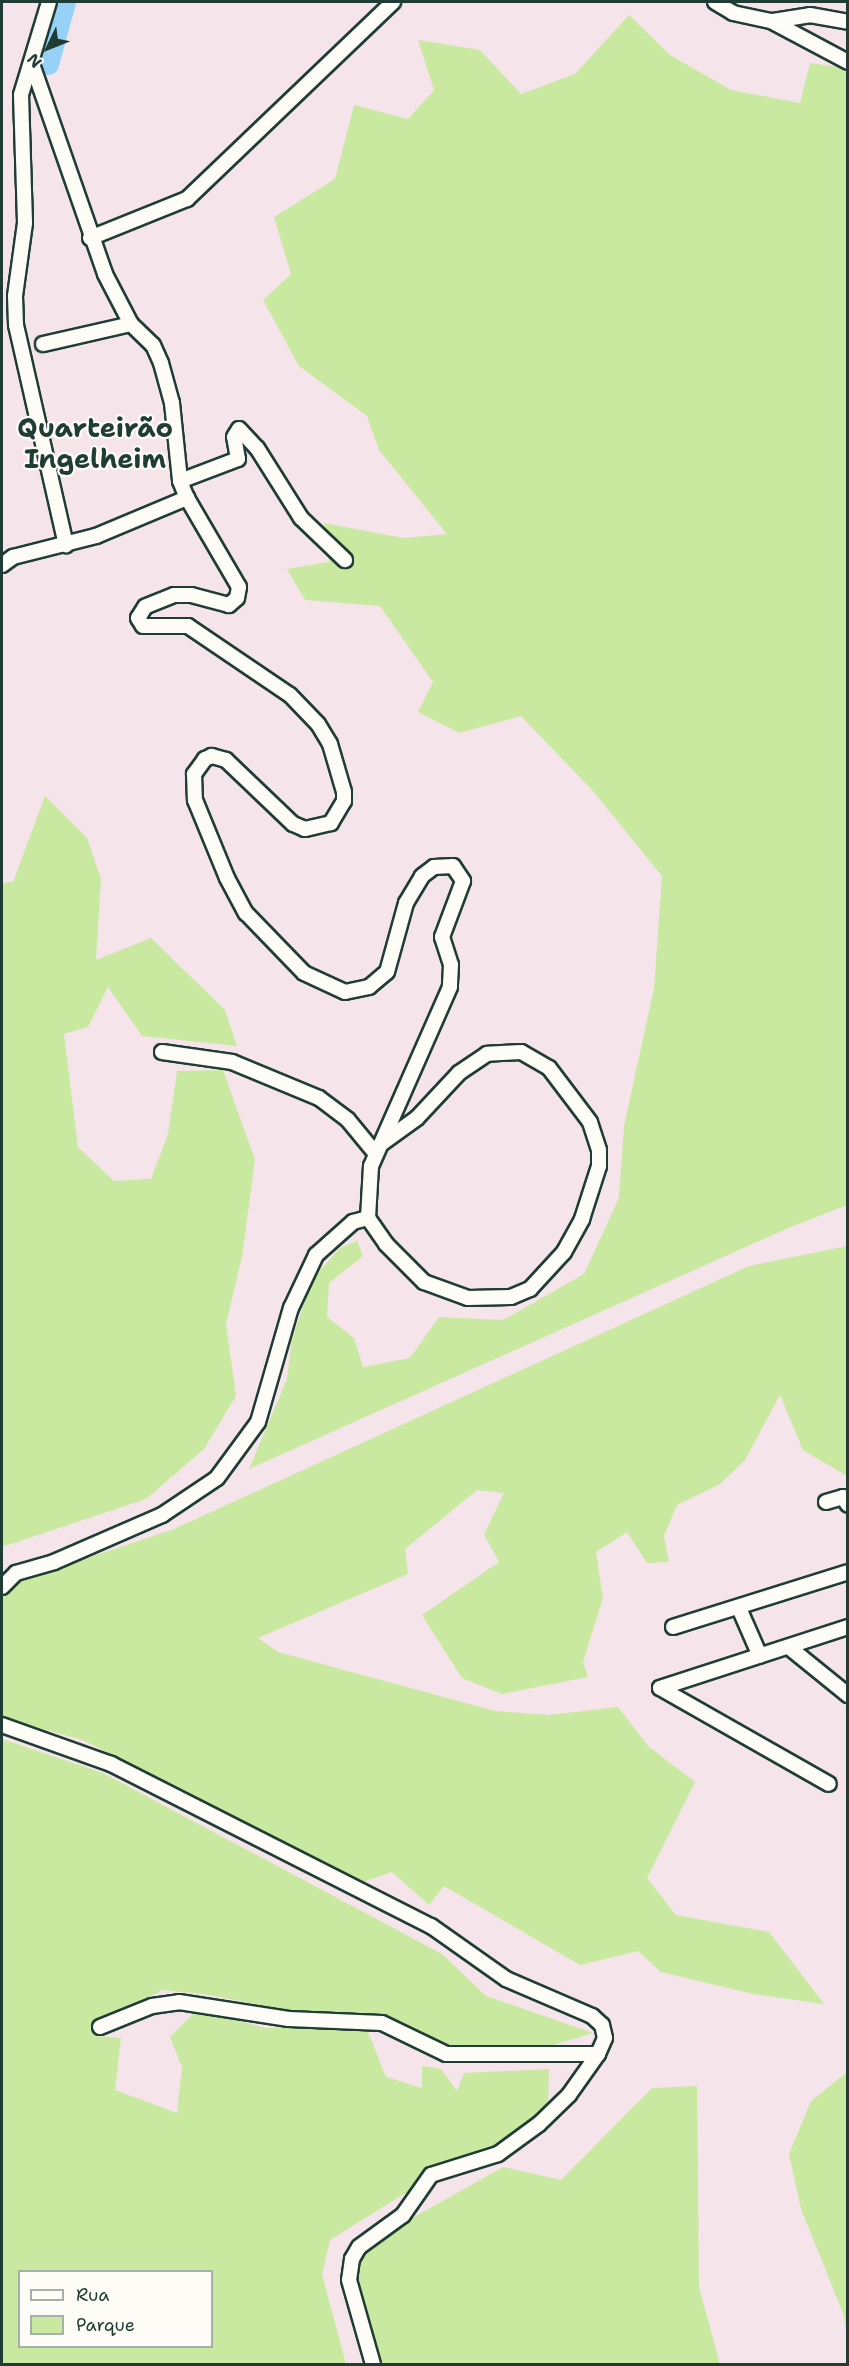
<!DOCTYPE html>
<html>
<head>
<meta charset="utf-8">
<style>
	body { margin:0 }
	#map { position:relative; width:849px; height:2366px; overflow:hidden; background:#f5e5eb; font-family:"Shantell Sans",sans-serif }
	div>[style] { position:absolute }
	.green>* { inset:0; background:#c9e8a0 }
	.river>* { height:21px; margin:-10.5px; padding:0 10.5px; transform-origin:10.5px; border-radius:10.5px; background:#96d2f7 }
	.roads { filter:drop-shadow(2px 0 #1f3d34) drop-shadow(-2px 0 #1f3d34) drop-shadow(0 2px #1f3d34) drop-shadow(0 -2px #1f3d34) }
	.street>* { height:14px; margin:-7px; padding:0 7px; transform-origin:7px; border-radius:7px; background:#fdfcf7 }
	span { translate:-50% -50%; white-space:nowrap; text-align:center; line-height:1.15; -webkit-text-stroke:4.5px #fdfcf7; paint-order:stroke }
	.district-label { font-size:27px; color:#1f3d34; font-weight:700 }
	.frame { position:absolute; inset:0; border:3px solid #1f3d34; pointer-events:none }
	.legend { position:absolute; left:18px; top:2270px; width:195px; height:78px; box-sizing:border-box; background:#fdfcf7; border:2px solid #a4b0a9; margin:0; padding:8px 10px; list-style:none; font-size:18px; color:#1f3d34 }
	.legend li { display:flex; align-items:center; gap:12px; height:30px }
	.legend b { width:30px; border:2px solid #a4b0a9 }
	.north { position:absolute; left:18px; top:18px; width:60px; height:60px; -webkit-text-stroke:4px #fdfcf7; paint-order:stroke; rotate:227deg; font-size:16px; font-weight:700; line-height:24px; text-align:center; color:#1f3d34 }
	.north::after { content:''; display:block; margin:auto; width:21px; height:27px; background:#1f3d34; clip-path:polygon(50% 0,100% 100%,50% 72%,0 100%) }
</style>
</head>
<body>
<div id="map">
	<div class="green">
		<i style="clip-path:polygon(629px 15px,670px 55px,731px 90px,800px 103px,810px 63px,837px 67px,848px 74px,847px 1205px,786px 1229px,249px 1469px,287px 1379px,292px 1339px,313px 1278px,340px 1248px,357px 1241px,363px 1256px,329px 1283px,327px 1317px,354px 1338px,363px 1367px,410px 1358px,439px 1317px,503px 1320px,584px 1274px,619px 1198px,624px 1126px,654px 988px,662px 876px,593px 791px,521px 716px,459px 733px,418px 712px,433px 682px,380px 606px,305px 600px,287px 569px,329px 562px,324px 523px,403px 538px,447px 534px,379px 450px,367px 416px,299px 366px,263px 300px,291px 274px,274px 217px,335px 179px,354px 105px,408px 119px,434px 90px,418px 40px,480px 50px,521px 94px,575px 74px)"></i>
		<i style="clip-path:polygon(45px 796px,87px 838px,101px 879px,96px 960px,151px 938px,225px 1010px,237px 1046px,142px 1036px,108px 987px,88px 1027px,64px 1034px,78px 1147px,114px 1181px,151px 1179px,168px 1134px,177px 1071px,223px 1070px,255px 1160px,242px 1256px,226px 1324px,236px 1396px,204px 1449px,146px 1499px,2px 1547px,2px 883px,13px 882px)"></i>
		<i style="clip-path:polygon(847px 1246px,847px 1476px,803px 1450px,780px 1395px,745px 1460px,720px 1484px,677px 1505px,664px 1536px,669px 1562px,647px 1563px,627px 1532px,596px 1552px,603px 1598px,583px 1662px,588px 1677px,502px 1694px,462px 1678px,422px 1615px,499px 1562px,484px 1534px,504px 1493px,477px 1490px,405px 1549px,408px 1574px,258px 1638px,278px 1652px,495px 1711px,549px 1715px,618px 1707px,648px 1746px,695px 1782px,647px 1878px,676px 1915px,769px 1932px,824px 2004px,753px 1994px,661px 1972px,638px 1951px,580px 1965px,444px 1886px,429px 1905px,392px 1872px,360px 1883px,83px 1740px,2px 1718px,2px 1592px,22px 1580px,174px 1529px,749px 1266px)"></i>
		<i style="clip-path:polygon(evenodd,2px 1739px,103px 1773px,442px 1954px,486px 1996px,593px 2033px,543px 2048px,445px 2056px,381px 2015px,295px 2012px,210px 1995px,163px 1990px,97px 2021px,94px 2036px,121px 2038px,115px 2090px,177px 2113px,182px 2067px,170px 2037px,198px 2009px,265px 2028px,366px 2027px,386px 2077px,422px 2088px,422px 2066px,441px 2069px,457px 2091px,464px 2073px,549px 2069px,548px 2108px,513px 2141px,402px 2195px,330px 2240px,322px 2274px,346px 2364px,2px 2364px,2px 1739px,20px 2272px,212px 2272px,212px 2346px,20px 2346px,20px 2272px)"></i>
		<i style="clip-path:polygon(847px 2072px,847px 2336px,843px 2313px,801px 2209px,789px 2154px,811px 2101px)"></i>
		<i style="clip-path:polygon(697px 2086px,699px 2287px,720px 2364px,383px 2364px,374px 2349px,358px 2280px,362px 2254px,384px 2234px,503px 2167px,561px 2180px,652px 2088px)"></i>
	</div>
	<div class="river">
		<i style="left:48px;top:64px;width:64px;rotate:-74.7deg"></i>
	</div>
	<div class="roads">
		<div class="street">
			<i style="left:49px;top:2px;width:97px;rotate:106.8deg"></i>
			<i style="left:21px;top:95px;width:128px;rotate:88.2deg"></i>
			<i style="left:25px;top:223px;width:74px;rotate:97.8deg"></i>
			<i style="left:15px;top:296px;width:29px;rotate:88deg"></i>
			<i style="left:16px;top:325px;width:226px;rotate:77.2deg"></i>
			<i style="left:715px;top:2px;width:21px;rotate:31deg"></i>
			<i style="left:733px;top:13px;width:39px;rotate:12deg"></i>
			<i style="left:771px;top:21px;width:87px;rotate:28deg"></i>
			<i style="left:773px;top:21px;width:37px;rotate:-9deg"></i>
			<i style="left:810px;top:15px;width:39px;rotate:10deg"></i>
			<i style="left:32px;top:64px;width:222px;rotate:70.8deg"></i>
			<i style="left:105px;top:274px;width:56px;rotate:62.5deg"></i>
			<i style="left:131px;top:324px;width:30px;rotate:44deg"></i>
			<i style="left:153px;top:345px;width:20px;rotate:66deg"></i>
			<i style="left:161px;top:363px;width:41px;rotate:74.6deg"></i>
			<i style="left:172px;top:403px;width:78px;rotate:84.1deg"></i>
			<i style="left:180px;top:481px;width:18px;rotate:68deg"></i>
			<i style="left:187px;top:498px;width:103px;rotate:59.7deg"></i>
			<i style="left:239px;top:587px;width:11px;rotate:100deg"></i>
			<i style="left:237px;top:598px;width:11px;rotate:139deg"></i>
			<i style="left:229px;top:605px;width:39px;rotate:-165deg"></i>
			<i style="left:191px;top:595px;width:17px;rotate:180deg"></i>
			<i style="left:174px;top:595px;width:31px;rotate:158deg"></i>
			<i style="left:145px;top:607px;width:13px;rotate:122deg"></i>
			<i style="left:138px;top:618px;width:9px;rotate:58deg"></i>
			<i style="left:143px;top:626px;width:45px"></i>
			<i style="left:188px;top:626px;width:123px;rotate:34.1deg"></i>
			<i style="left:290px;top:695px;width:40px;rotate:46deg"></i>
			<i style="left:318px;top:724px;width:23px;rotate:59deg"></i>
			<i style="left:330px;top:744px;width:50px;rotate:73.7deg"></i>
			<i style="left:344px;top:792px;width:9px;rotate:90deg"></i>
			<i style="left:344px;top:801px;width:26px;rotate:121deg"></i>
			<i style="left:331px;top:823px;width:27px;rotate:167deg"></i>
			<i style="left:305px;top:829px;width:13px;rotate:-157deg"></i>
			<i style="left:293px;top:824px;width:93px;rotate:-136.3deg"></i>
			<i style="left:226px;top:760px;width:15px;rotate:-164deg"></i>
			<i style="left:212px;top:756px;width:8px;rotate:157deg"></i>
			<i style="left:205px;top:759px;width:19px;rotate:126deg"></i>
			<i style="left:194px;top:774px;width:26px;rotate:88deg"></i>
			<i style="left:195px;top:800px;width:84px;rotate:67.7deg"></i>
			<i style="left:227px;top:878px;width:40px;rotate:62deg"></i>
			<i style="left:246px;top:913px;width:83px;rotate:46deg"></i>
			<i style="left:304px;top:973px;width:45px;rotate:24.9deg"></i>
			<i style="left:345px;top:992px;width:25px;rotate:-12deg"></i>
			<i style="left:369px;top:987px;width:23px;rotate:-40deg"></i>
			<i style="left:387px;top:972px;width:72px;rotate:-74.6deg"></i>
			<i style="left:406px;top:903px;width:31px;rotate:-59deg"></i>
			<i style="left:422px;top:876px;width:15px;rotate:-37deg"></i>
			<i style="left:434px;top:867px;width:19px;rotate:-3deg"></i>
			<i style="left:453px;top:866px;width:18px;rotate:56deg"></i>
			<i style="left:463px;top:881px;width:60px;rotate:110.6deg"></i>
			<i style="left:442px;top:937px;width:29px;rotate:72deg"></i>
			<i style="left:451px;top:965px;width:22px;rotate:93deg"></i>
			<i style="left:450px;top:987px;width:196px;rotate:113.8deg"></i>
			<i style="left:371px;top:1166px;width:52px;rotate:93.3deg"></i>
			<i style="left:368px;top:1218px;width:32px;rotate:55deg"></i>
			<i style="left:386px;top:1244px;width:54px;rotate:45deg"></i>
			<i style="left:424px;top:1282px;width:47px;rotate:20deg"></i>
			<i style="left:468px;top:1298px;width:43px;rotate:-1.3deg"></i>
			<i style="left:511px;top:1297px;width:21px;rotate:-23deg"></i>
			<i style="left:530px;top:1289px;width:50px;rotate:-47.4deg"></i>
			<i style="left:564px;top:1252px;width:38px;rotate:-61deg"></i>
			<i style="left:582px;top:1219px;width:56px;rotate:-72.2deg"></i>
			<i style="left:599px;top:1166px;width:16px;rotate:-90deg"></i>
			<i style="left:599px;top:1150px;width:29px;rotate:-108deg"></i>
			<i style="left:590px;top:1122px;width:68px;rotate:-127.2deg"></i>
			<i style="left:549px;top:1068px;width:32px;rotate:-150deg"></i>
			<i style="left:521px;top:1052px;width:34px;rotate:177deg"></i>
			<i style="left:487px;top:1054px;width:34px;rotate:146deg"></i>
			<i style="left:459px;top:1073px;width:62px;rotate:133deg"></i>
			<i style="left:417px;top:1118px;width:44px;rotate:144.2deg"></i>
			<i style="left:90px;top:238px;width:105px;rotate:-21.9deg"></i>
			<i style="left:187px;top:199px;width:285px;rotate:-43.7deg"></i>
			<i style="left:43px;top:344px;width:90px;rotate:-12.8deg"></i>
			<i style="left:180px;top:481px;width:62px;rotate:-20.8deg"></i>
			<i style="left:238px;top:459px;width:22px;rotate:-100deg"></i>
			<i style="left:234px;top:437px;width:9px;rotate:-58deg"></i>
			<i style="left:239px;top:429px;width:26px;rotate:47deg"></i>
			<i style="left:257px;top:448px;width:83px;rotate:57.8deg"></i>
			<i style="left:301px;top:518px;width:61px;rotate:43.7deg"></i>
			<i style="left:2px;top:565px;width:14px;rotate:-36deg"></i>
			<i style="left:13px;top:557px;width:86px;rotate:-14.2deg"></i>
			<i style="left:96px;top:536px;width:99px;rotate:-22.7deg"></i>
			<i style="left:162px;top:1052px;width:71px;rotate:8.1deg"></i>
			<i style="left:232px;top:1062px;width:94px;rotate:22.5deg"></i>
			<i style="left:319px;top:1098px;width:36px;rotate:37deg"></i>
			<i style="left:348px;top:1120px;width:44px;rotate:50.5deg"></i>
			<i style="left:826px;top:1502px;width:18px;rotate:-16deg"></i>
			<i style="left:843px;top:1497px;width:9px;rotate:58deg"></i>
			<i style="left:2px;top:1587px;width:20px;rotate:-45deg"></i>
			<i style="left:16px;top:1573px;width:40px;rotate:-16deg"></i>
			<i style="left:54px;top:1562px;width:118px;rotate:-23.5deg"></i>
			<i style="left:162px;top:1515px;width:66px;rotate:-33.9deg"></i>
			<i style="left:217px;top:1478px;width:69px;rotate:-53.8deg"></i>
			<i style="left:258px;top:1422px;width:119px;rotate:-73.9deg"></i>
			<i style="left:291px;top:1308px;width:59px;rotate:-64.7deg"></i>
			<i style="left:316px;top:1255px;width:50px;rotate:-41.7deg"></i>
			<i style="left:353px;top:1222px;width:16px;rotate:-15deg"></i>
			<i style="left:739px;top:1608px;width:52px;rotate:66.4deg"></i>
			<i style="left:673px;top:1627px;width:183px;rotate:-17.4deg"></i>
			<i style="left:790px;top:1648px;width:75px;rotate:39deg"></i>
			<i style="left:660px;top:1688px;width:198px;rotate:-18deg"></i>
			<i style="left:660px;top:1688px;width:194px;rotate:29.6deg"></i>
			<i style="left:2px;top:1725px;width:116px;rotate:19.7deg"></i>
			<i style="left:111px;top:1764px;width:359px;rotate:26.9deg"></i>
			<i style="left:431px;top:1926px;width:92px;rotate:35.2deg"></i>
			<i style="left:506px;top:1979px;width:94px;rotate:23.3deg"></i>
			<i style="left:592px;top:2016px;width:13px;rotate:42deg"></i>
			<i style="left:602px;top:2025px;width:13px;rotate:77deg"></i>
			<i style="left:605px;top:2038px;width:17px;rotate:114deg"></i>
			<i style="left:598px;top:2054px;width:50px;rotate:125.3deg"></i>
			<i style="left:569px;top:2095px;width:42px;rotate:136deg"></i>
			<i style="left:539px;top:2124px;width:51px;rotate:143.8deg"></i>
			<i style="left:498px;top:2154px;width:70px;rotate:162.6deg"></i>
			<i style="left:431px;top:2175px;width:49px;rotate:125deg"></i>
			<i style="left:403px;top:2215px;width:54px;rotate:144deg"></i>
			<i style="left:359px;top:2247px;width:14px;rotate:120deg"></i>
			<i style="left:352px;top:2259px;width:21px;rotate:98deg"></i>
			<i style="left:349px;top:2280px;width:87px;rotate:74.1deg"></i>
			<i style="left:100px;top:2027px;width:56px;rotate:-22deg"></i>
			<i style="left:152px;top:2006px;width:27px;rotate:-8deg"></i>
			<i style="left:179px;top:2002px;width:111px;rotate:8.8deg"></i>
			<i style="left:289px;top:2019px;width:93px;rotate:2.5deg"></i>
			<i style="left:382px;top:2023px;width:71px;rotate:25.8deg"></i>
			<i style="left:446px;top:2054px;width:152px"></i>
		</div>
	</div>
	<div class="district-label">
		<span style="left:95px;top:443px">Quarteirão<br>Ingelheim</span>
	</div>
	<div class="frame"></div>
	<ul class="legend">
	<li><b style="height:8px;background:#fdfcf7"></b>Rua</li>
	<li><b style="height:16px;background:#c9e8a0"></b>Parque</li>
	</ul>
	<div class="north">N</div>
</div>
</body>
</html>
